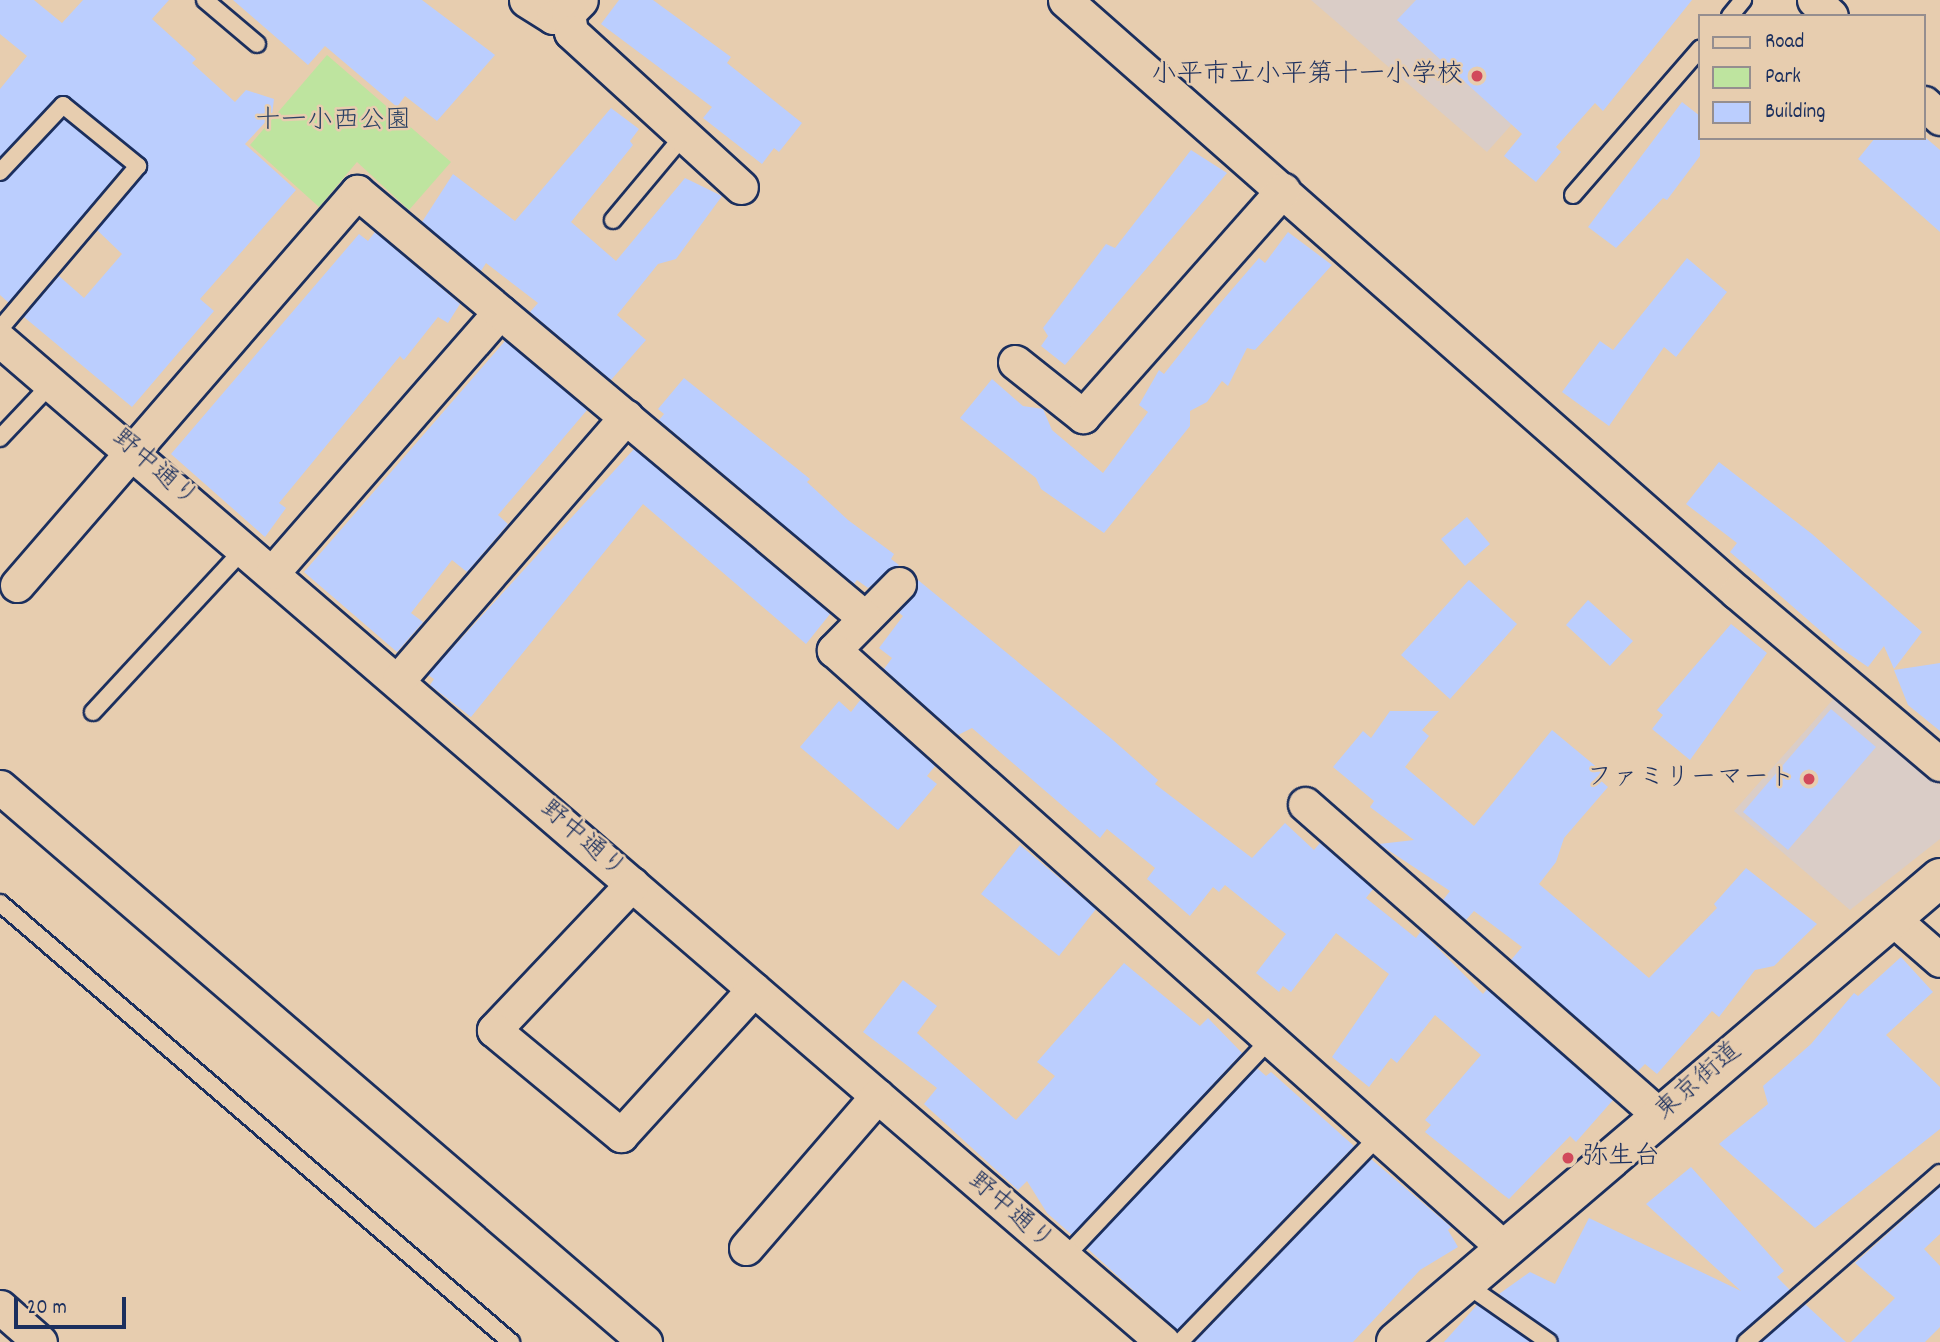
<!DOCTYPE html>
<html>
<head>
<meta charset="utf-8">
<style>
	body { margin:0 }
	#map { position:relative; width:1940px; height:1342px; overflow:hidden; background:#e7cdaf; font-family:Dekko,"Klee One",sans-serif }
	div>[style] { position:absolute }
	.built>* { inset:0; background:#dacdc7 }
	.green>* { inset:0; background:#bee49f }
	.building>* { inset:0; background:#bbcefe }
	.roads { filter:drop-shadow(2px 0 #1b2f5e) drop-shadow(-2px 0 #1b2f5e) drop-shadow(0 2px #1b2f5e) drop-shadow(0 -2px #1b2f5e) }
	.lane>* { height:16px; margin:-8px; padding:0 8px; transform-origin:8px; border-radius:8px; background:#e7cdaf }
	.street>* { height:33px; margin:-16.5px; padding:0 16.5px; transform-origin:16.5px; border-radius:16.5px; background:#e7cdaf }
	.secondary>* { height:38px; margin:-19px; padding:0 19px; transform-origin:19px; border-radius:19px; background:#e7cdaf }
	.dots>* { width:19px; height:19px; translate:-50% -50%; box-sizing:border-box; border:4px solid #e7cdaf; border-radius:50% }
	span { translate:-50% -50%; white-space:nowrap; text-align:center; line-height:1.15; -webkit-text-stroke:5px #e7cdaf; paint-order:stroke }
	.poi-label { font-size:26px; color:#1b2f5e }
	.right { translate:-100% -50%; text-align:right }
	.left { translate:0 -50%; text-align:left }
	.park-label { font-size:26px; color:#2b4164 }
	.street-label { font-size:26px; color:#1b2f5e }
	.legend { position:absolute; left:1698px; top:14px; width:228px; height:126px; box-sizing:border-box; background:#e7cdaf; border:2px solid #958e8f; margin:0; padding:9px 12px; list-style:none; font-size:21px; color:#1b2f5e }
	.legend li { display:flex; align-items:center; gap:14px; height:35px }
	.legend b { width:35px; border:2px solid #958e8f }
	.scale { position:absolute; left:14px; top:1297px; width:112px; height:32px; box-sizing:border-box; border:4px solid #1b2f5e; border-top:0; padding-left:9px; font-size:21px; line-height:24px; white-space:nowrap; color:#1b2f5e; -webkit-text-stroke:5px #e7cdaf; paint-order:stroke }
</style>
</head>
<body>
<div id="map">
	<div class="built">
		<i style="clip-path:polygon(1311px 0,1623px 0,1487px 152px)"></i>
		<i style="clip-path:polygon(1837px 695px,1940px 785px,1940px 839px,1850px 910px,1734px 811px)"></i>
	</div>
	<div class="green">
		<i style="clip-path:polygon(327px 55px,451px 162px,409px 210px,357px 162px,319px 207px,250px 145px)"></i>
	</div>
	<div class="building">
		<i style="clip-path:polygon(0 0,34px 0,62px 23px,83px 0,169px 0,152px 19px,196px 59px,192px 63px,235px 102px,246px 90px,274px 99px,272px 115px,245px 144px,296px 190px,200px 299px,214px 311px,132px 407px,24px 317px,59px 276px,84px 298px,122px 254px,97px 230px,146px 173px,148px 163px,64px 95px,0 157px,0 89px,27px 56px,0 34px)"></i>
		<i style="clip-path:polygon(233px 0,422px 0,495px 55px,437px 121px,405px 96px,397px 107px,325px 46px,308px 65px)"></i>
		<i style="clip-path:polygon(619px 0,653px 0,731px 57px,727px 63px,802px 123px,779px 152px,774px 148px,762px 164px,703px 118px,712px 107px,601px 24px)"></i>
		<i style="clip-path:polygon(1416px 0,1692px 0,1603px 111px,1595px 103px,1556px 147px,1561px 152px,1536px 182px,1504px 156px,1522px 134px,1397px 20px)"></i>
		<i style="clip-path:polygon(1682px 102px,1700px 116px,1700px 156px,1667px 200px,1663px 198px,1616px 248px,1588px 227px)"></i>
		<i style="clip-path:polygon(611px 108px,639px 129px,630px 141px,633px 145px,571px 222px,616px 261px,685px 178px,722px 196px,676px 259px,658px 264px,617px 315px,646px 340px,611px 380px,530px 312px,538px 303px,486px 263px,481px 271px,422px 222px,453px 174px,515px 221px)"></i>
		<i style="clip-path:polygon(64px 119px,123px 167px,9px 303px,0 295px,0 182px)"></i>
		<i style="clip-path:polygon(1875px 138px,1926px 138px,1940px 150px,1940px 232px,1858px 159px)"></i>
		<i style="clip-path:polygon(1191px 150px,1227px 173px,1065px 365px,1041px 346px,1048px 336px,1043px 328px,1106px 244px,1115px 248px)"></i>
		<i style="clip-path:polygon(375px 232px,460px 304px,448px 323px,438px 317px,404px 360px,400px 356px,279px 503px,286px 508px,265px 537px,171px 454px,359px 234px,368px 241px)"></i>
		<i style="clip-path:polygon(1288px 232px,1332px 265px,1255px 350px,1247px 348px,1228px 386px,1222px 381px,1207px 402px,1190px 411px,1190px 426px,1104px 533px,1041px 489px,1036px 478px,960px 418px,992px 379px,1023px 406px,1043px 409px,1052px 430px,1103px 473px,1148px 412px,1139px 405px,1159px 370px,1164px 374px,1216px 308px,1259px 258px,1265px 263px)"></i>
		<i style="clip-path:polygon(1687px 258px,1727px 292px,1676px 357px,1664px 347px,1609px 426px,1562px 392px,1600px 341px,1613px 350px)"></i>
		<i style="clip-path:polygon(505px 341px,587px 410px,498px 515px,508px 524px,467px 572px,452px 560px,411px 613px,423px 622px,397px 652px,304px 572px)"></i>
		<i style="clip-path:polygon(684px 378px,810px 479px,807px 482px,848px 520px,894px 554px,891px 559px,899px 565px,868px 588px,857px 580px,854px 584px,659px 420px,664px 414px,658px 409px)"></i>
		<i style="clip-path:polygon(634px 449px,830px 614px,806px 644px,643px 504px,471px 717px,430px 685px,434px 679px,428px 675px)"></i>
		<i style="clip-path:polygon(1719px 462px,1812px 534px,1922px 632px,1894px 669px,1884px 646px,1868px 667px,1839px 647px,1730px 552px,1737px 543px,1686px 504px)"></i>
		<i style="clip-path:polygon(1467px 517px,1490px 544px,1465px 566px,1441px 539px)"></i>
		<i style="clip-path:polygon(918px 580px,1113px 740px,1158px 780px,1155px 784px,1252px 858px,1285px 823px,1314px 850px,1320px 843px,1373px 889px,1366px 898px,1416px 938px,1421px 931px,1483px 994px,1487px 989px,1613px 1100px,1576px 1142px,1570px 1136px,1509px 1199px,1501px 1193px,1425px 1132px,1431px 1125px,1425px 1120px,1481px 1055px,1435px 1015px,1397px 1063px,1391px 1058px,1369px 1087px,1332px 1057px,1389px 974px,1336px 933px,1291px 992px,1283px 986px,1279px 992px,1256px 973px,1286px 934px,1225px 885px,1219px 892px,1213px 887px,1190px 916px,1147px 879px,1155px 868px,1107px 829px,1100px 838px,972px 728px,958px 735px,884px 669px,892px 658px,879px 648px,903px 616px,898px 612px,913px 597px)"></i>
		<i style="clip-path:polygon(1469px 580px,1517px 624px,1450px 699px,1401px 655px)"></i>
		<i style="clip-path:polygon(1588px 600px,1633px 641px,1610px 666px,1566px 625px)"></i>
		<i style="clip-path:polygon(1731px 624px,1767px 653px,1690px 760px,1652px 729px,1663px 715px,1657px 710px)"></i>
		<i style="clip-path:polygon(1940px 663px,1940px 731px,1908px 705px,1894px 670px)"></i>
		<i style="clip-path:polygon(861px 699px,935px 766px,927px 776px,937px 784px,898px 830px,800px 747px,839px 701px,851px 712px)"></i>
		<i style="clip-path:polygon(1831px 709px,1876px 747px,1788px 850px,1743px 812px)"></i>
		<i style="clip-path:polygon(1390px 711px,1439px 711px,1422px 730px,1429px 736px,1405px 767px,1474px 826px,1552px 730px,1605px 774px,1600px 780px,1608px 787px,1564px 838px,1556px 862px,1539px 884px,1649px 978px,1717px 908px,1714px 904px,1746px 868px,1817px 924px,1774px 966px,1755px 970px,1719px 1017px,1712px 1011px,1657px 1074px,1645px 1064px,1638px 1071px,1511px 960px,1522px 947px,1474px 911px,1466px 920px,1443px 900px,1450px 891px,1379px 844px,1414px 840px,1370px 807px,1374px 801px,1333px 767px,1363px 731px,1371px 738px)"></i>
		<i style="clip-path:polygon(1020px 845px,1096px 909px,1059px 956px,981px 894px)"></i>
		<i style="clip-path:polygon(1901px 957px,1933px 992px,1886px 1035px,1940px 1087px,1940px 1129px,1815px 1228px,1719px 1144px,1768px 1104px,1763px 1086px,1811px 1044px,1854px 993px,1858px 996px)"></i>
		<i style="clip-path:polygon(1124px 963px,1200px 1026px,1208px 1018px,1242px 1053px,1072px 1235px,1047px 1213px,1027px 1181px,1018px 1190px,924px 1104px,937px 1088px,863px 1032px,903px 980px,937px 1006px,917px 1033px,1016px 1120px,1055px 1076px,1037px 1062px)"></i>
		<i style="clip-path:polygon(1257px 1068px,1266px 1076px,1271px 1072px,1354px 1146px,1177px 1330px,1087px 1248px)"></i>
		<i style="clip-path:polygon(1371px 1159px,1451px 1227px,1448px 1230px,1458px 1247px,1420px 1270px,1353px 1342px,1195px 1342px)"></i>
		<i style="clip-path:polygon(1691px 1167px,1784px 1271px,1777px 1277px,1790px 1290px,1736px 1342px,1559px 1342px,1499px 1294px,1530px 1272px,1555px 1284px,1589px 1218px,1741px 1291px,1646px 1204px)"></i>
		<i style="clip-path:polygon(1940px 1187px,1940px 1234px,1924px 1249px,1940px 1266px,1940px 1327px,1925px 1342px,1851px 1342px,1895px 1298px,1855px 1263px)"></i>
		<i style="clip-path:polygon(1805px 1304px,1846px 1342px,1762px 1342px)"></i>
		<i style="clip-path:polygon(1477px 1305px,1531px 1342px,1444px 1342px)"></i>
	</div>
	<div class="roads">
		<div class="lane">
			<i style="left:205px;top:0;width:68px;rotate:40.2deg"></i>
			<i style="left:1730px;top:16px;width:21px;rotate:-51deg"></i>
			<i style="left:0;top:172px;width:92px;rotate:-46.8deg"></i>
			<i style="left:63px;top:105px;width:97px;rotate:39.1deg"></i>
			<i style="left:138px;top:166px;width:214px;rotate:130.3deg"></i>
			<i style="left:1573px;top:195px;width:194px;rotate:-49deg"></i>
			<i style="left:613px;top:220px;width:111px;rotate:-50.1deg"></i>
			<i style="left:0;top:438px;width:76px;rotate:-46.6deg"></i>
			<i style="left:93px;top:712px;width:224px;rotate:-47.2deg"></i>
			<i style="left:0;top:903px;width:674px;rotate:40.67deg"></i>
			<i style="left:1063px;top:1259px;width:302px;rotate:-46.7deg"></i>
			<i style="left:1464px;top:1283px;width:103px;rotate:34.8deg"></i>
			<i style="left:1180px;top:1342px;width:286px;rotate:-46deg"></i>
			<i style="left:1746px;top:1342px;width:257px;rotate:-41.1deg"></i>
		</div>
		<div class="street">
			<i style="left:526px;top:0;width:32px;rotate:32deg"></i>
			<i style="left:553px;top:17px;width:16px;rotate:-15deg"></i>
			<i style="left:568px;top:13px;width:18px;rotate:-45deg"></i>
			<i style="left:1065px;top:0;width:896px;rotate:41.38deg"></i>
			<i style="left:1737px;top:592px;width:266px;rotate:40.3deg"></i>
			<i style="left:1814px;top:0;width:23px;rotate:43deg"></i>
			<i style="left:568px;top:13px;width:19px;rotate:81deg"></i>
			<i style="left:571px;top:32px;width:230px;rotate:42.4deg"></i>
			<i style="left:1924px;top:103px;width:22px;rotate:43deg"></i>
			<i style="left:0;top:340px;width:1535px;rotate:40.75deg"></i>
			<i style="left:1015px;top:362px;width:87px;rotate:38.5deg"></i>
			<i style="left:1083px;top:416px;width:302px;rotate:-48.5deg"></i>
			<i style="left:273px;top:572px;width:345px;rotate:-48.9deg"></i>
			<i style="left:899px;top:584px;width:93px;rotate:134.6deg"></i>
			<i style="left:834px;top:650px;width:898px;rotate:41.75deg"></i>
			<i style="left:17px;top:585px;width:520px;rotate:-49.14deg"></i>
			<i style="left:357px;top:192px;width:663px;rotate:39.98deg"></i>
			<i style="left:399px;top:679px;width:347px;rotate:-49.1deg"></i>
			<i style="left:0;top:787px;width:851px;rotate:40.71deg"></i>
			<i style="left:1305px;top:804px;width:473px;rotate:41.3deg"></i>
			<i style="left:632px;top:884px;width:201px;rotate:133.4deg"></i>
			<i style="left:494px;top:1030px;width:165px;rotate:39.6deg"></i>
			<i style="left:621px;top:1135px;width:197px;rotate:-47.7deg"></i>
			<i style="left:1893px;top:919px;width:62px;rotate:41.1deg"></i>
			<i style="left:746px;top:1248px;width:201px;rotate:-49.2deg"></i>
			<i style="left:0;top:1307px;width:53px;rotate:41.2deg"></i>
		</div>
		<div class="secondary">
			<i style="left:1396px;top:1342px;width:715px;rotate:-40.46deg"></i>
		</div>
	</div>
	<div class="dots">
		<i style="left:1477px;top:76px;background:#d1495b"></i>
		<i style="left:1809px;top:779px;background:#d1495b"></i>
		<i style="left:1568px;top:1158px;background:#d1495b"></i>
	</div>
	<div class="poi-label">
		<span class="right" style="left:1463px;top:76px">小平市立小平第十一小学校</span>
		<span class="right" style="left:1795px;top:779px">ファミリーマート</span>
		<span class="left" style="left:1582px;top:1158px">弥生台</span>
	</div>
	<div class="park-label">
		<span style="left:333px;top:122px">十一小西公園</span>
	</div>
	<div class="street-label">
		<span style="left:154px;top:469px;rotate:41deg">野中通り</span>
		<span style="left:582px;top:840px;rotate:41deg">野中通り</span>
		<span style="left:1699px;top:1082px;rotate:-41deg">東京街道</span>
		<span style="left:1010px;top:1212px;rotate:41deg">野中通り</span>
	</div>
	<ul class="legend">
	<li><b style="height:9px;background:#e7cdaf"></b>Road</li>
	<li><b style="height:19px;background:#bee49f"></b>Park</li>
	<li><b style="height:19px;background:#bbcefe"></b>Building</li>
	</ul>
	<div class="scale">20 m</div>
</div>
</body>
</html>
